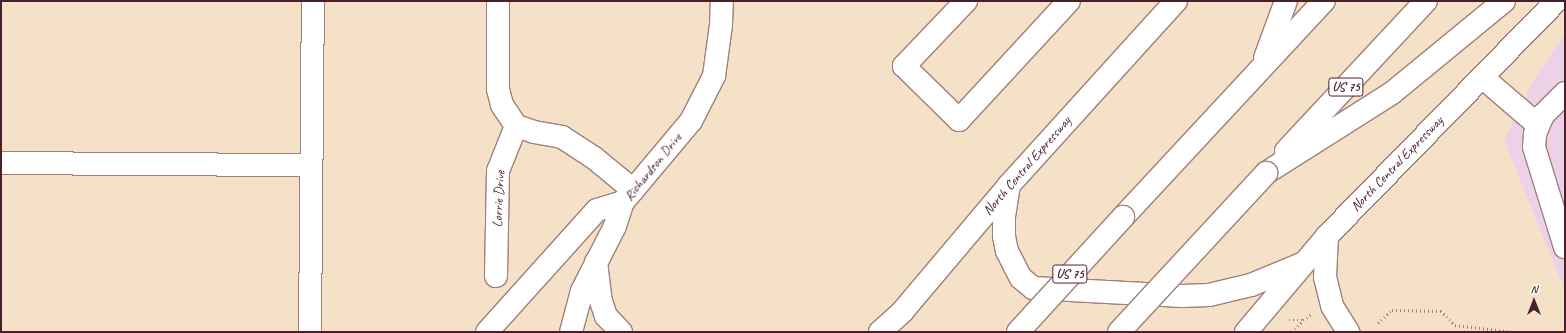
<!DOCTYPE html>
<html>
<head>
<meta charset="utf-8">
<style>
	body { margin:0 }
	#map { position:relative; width:1566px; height:333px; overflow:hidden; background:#f5e1c7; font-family:Caveat,sans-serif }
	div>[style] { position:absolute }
	.built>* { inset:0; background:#ecd1e9 }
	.path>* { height:2.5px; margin-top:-1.25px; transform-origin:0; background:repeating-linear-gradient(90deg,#a08079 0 1px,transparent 0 4px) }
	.roads { filter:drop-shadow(1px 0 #a08079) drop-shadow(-1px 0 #a08079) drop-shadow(0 1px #a08079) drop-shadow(0 -1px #a08079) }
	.minor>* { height:22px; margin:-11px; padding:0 11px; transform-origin:11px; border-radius:11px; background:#fff }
	.major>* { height:22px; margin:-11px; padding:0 11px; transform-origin:11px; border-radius:11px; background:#fff }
	.highway>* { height:22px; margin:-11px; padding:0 11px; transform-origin:11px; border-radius:11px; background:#fff }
	.bridges { filter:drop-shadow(1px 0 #a08079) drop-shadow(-1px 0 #a08079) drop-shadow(0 1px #a08079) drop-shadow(0 -1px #a08079) }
	.highway-bridge>* { height:22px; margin:-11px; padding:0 11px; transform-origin:11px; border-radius:11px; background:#fff }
	span { translate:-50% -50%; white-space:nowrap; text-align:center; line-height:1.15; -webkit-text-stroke:3px #fff; paint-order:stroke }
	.shield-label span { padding:1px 3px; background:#fff; border:1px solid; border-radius:3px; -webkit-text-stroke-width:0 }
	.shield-label { font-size:13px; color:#4a1f2b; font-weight:700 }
	.street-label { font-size:14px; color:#4a1f2b }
	.frame { position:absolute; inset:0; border:2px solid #4a1f2b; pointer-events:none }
	.north { position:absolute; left:1514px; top:281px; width:40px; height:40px; -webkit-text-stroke:3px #fff; paint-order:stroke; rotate:0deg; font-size:11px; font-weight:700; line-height:16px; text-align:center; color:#4a1f2b }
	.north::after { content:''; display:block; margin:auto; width:14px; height:18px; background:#4a1f2b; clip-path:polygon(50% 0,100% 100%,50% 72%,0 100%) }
</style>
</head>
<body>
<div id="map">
	<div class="built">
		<i style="clip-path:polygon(1565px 34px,1565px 291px,1504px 140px,1533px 81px)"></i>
	</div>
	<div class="path">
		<i style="left:1289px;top:320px;width:14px"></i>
		<i style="left:1303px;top:320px;width:9px;rotate:-36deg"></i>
		<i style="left:1378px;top:323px;width:19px;rotate:-43deg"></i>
		<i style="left:1392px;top:310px;width:49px;rotate:1.2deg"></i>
		<i style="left:1441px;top:311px;width:20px;rotate:45deg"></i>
		<i style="left:1455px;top:325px;width:60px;rotate:6.7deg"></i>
		<i style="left:519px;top:332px;width:11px"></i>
		<i style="left:1292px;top:332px;width:16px;rotate:-47deg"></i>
	</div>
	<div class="roads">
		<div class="minor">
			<i style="left:498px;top:1px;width:88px;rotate:90deg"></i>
			<i style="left:498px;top:89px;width:16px;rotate:76deg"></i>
			<i style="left:502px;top:105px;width:25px;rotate:56deg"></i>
			<i style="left:516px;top:126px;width:19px;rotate:18deg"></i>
			<i style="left:534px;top:132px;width:28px;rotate:10deg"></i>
			<i style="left:562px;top:137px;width:37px;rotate:33deg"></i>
			<i style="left:593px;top:157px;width:52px;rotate:39.5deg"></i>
			<i style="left:966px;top:1px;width:90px;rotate:133.6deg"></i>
			<i style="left:904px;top:66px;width:77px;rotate:44.5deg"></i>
			<i style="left:959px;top:120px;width:162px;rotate:-47.3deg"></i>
			<i style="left:1482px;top:77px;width:74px;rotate:40.6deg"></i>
			<i style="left:1565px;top:93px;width:31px;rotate:135deg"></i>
			<i style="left:1543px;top:115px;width:21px;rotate:113deg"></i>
			<i style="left:1535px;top:134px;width:13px;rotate:94deg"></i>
			<i style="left:1534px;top:147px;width:105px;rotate:72.8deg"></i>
			<i style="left:1px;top:163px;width:309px;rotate:0.4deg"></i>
			<i style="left:496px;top:276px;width:105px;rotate:-88.9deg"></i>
			<i style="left:498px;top:171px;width:48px;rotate:-68.2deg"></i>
			<i style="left:310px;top:332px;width:331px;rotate:-89.5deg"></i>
			<i style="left:571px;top:332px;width:42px;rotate:-75deg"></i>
			<i style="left:582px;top:291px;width:73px;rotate:-63.1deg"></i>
			<i style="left:615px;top:226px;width:25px;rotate:-72deg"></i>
			<i style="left:623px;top:202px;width:106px;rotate:-50deg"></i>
			<i style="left:691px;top:121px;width:51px;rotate:-62.9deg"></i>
			<i style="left:714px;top:76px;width:51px;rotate:-82.2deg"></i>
			<i style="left:721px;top:25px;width:24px;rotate:-88deg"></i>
		</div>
		<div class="major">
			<i style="left:1009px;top:185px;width:30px;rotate:99deg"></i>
			<i style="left:1004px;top:215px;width:21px;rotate:90deg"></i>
			<i style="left:1004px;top:236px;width:15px;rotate:79deg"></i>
			<i style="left:1007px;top:251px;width:30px;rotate:63deg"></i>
			<i style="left:1021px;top:278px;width:16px;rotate:40deg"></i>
			<i style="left:1033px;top:288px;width:149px;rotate:3.1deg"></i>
			<i style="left:1182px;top:296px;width:27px;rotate:-2deg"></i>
			<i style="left:1209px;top:295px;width:43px;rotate:-13.4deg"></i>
			<i style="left:1251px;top:285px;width:55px;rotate:-22.4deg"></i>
			<i style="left:1327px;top:236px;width:41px;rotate:92.8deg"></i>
			<i style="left:1325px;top:277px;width:30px;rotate:76deg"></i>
			<i style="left:1332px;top:306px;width:31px;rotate:58deg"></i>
			<i style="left:596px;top:262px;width:39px;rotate:83deg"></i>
			<i style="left:601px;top:301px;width:16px;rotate:72deg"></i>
			<i style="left:606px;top:316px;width:22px;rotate:47deg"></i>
			<i style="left:487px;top:332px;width:164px;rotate:-48deg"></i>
			<i style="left:597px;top:210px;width:27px;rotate:-17deg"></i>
			<i style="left:880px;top:332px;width:30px;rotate:-42deg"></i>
			<i style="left:902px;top:312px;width:167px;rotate:-49.8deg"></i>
			<i style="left:1010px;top:184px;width:247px;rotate:-47.8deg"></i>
			<i style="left:1246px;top:332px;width:126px;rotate:-49.8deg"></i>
			<i style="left:1327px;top:236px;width:328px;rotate:-45.7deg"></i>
		</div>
		<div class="highway">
			<i style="left:1265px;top:58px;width:61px;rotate:-69.8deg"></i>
			<i style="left:1286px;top:151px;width:205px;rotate:-47deg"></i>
			<i style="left:1266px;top:173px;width:149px;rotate:-32.4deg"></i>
			<i style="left:1392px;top:93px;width:145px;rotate:-39.4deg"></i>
			<i style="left:1123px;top:217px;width:295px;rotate:-47.1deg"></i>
		</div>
	</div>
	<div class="bridges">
		<div class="highway-bridge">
			<i style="left:1018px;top:332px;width:156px;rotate:-47.6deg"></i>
			<i style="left:1119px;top:332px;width:217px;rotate:-47.2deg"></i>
		</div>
	</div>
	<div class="shield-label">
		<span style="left:1346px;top:87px">US 75</span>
		<span style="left:1070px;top:274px">US 75</span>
	</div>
	<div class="street-label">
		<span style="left:1397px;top:164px;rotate:-46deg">North Central Expressway</span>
		<span style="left:1027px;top:166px;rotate:-49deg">North Central Expressway</span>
		<span style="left:653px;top:167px;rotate:-51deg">Richardson Drive</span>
		<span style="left:499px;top:199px;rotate:-87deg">Lorrie Drive</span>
	</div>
	<div class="frame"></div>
	<div class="north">N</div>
</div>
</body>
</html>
